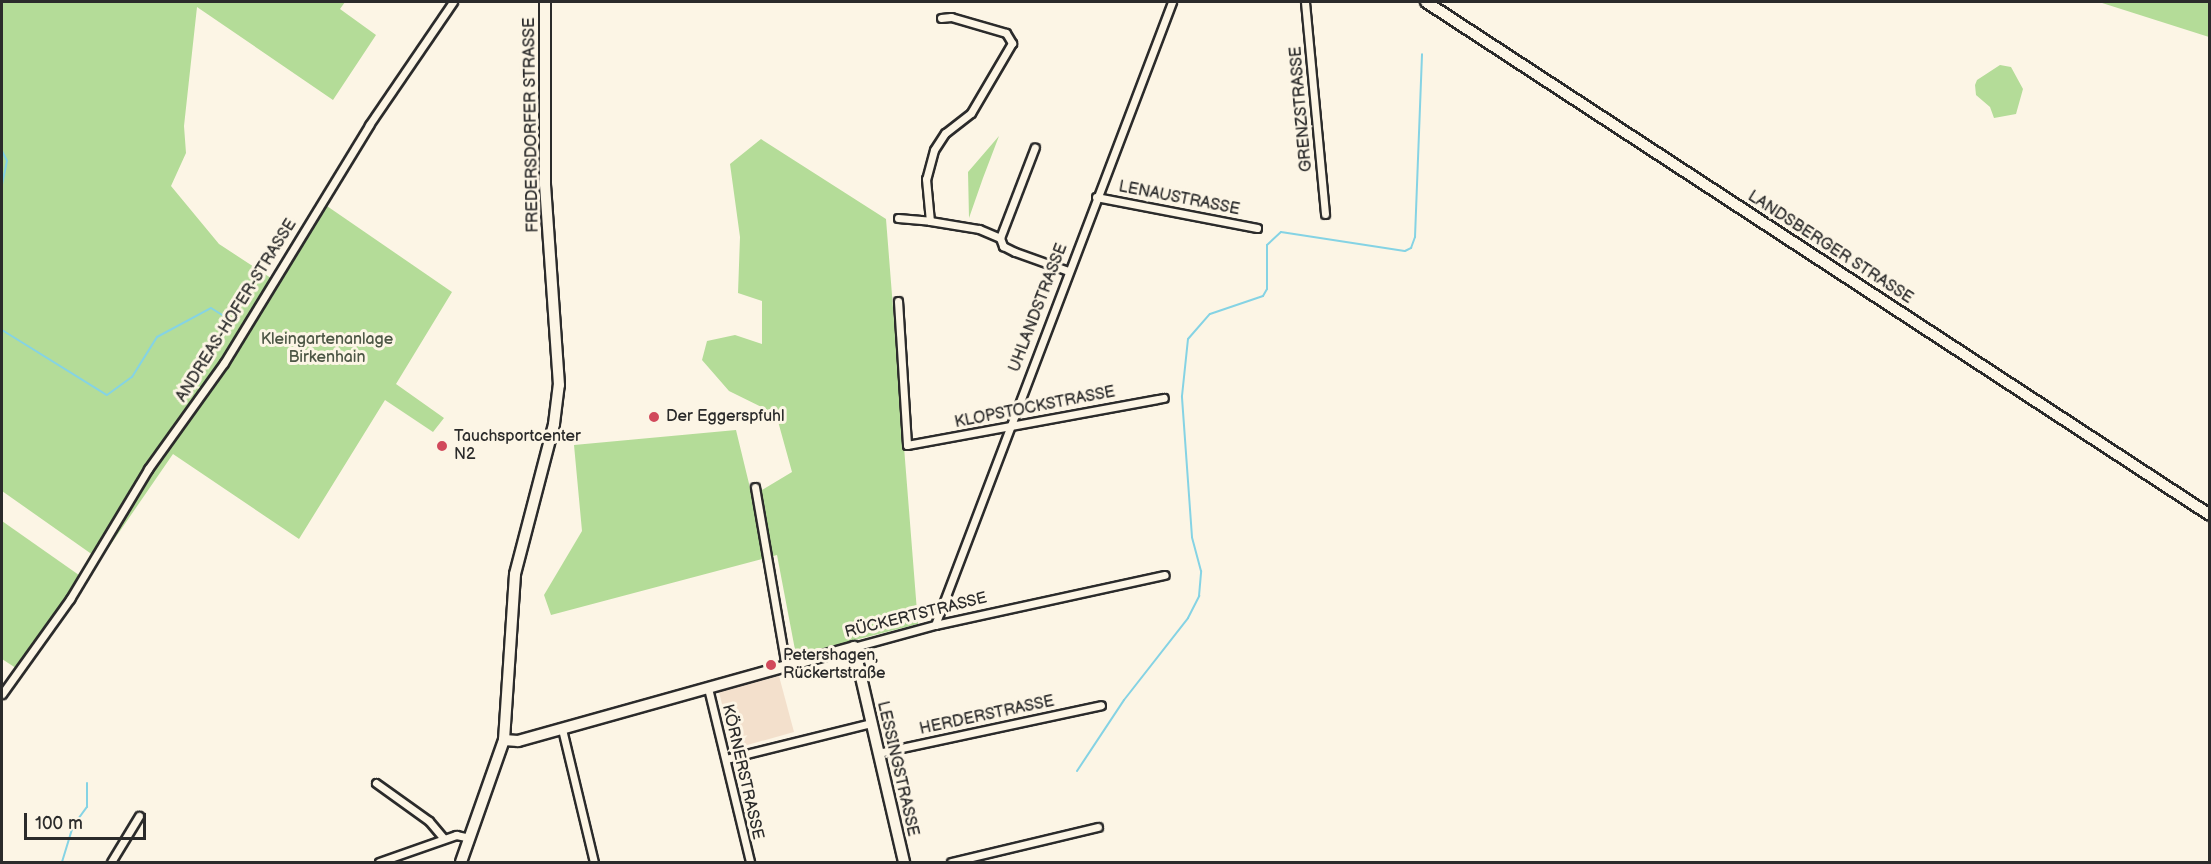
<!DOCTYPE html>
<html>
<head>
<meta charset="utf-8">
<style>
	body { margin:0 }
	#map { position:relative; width:2211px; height:864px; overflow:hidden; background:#fcf5e5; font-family:"Balsamiq Sans",sans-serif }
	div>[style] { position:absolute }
	.built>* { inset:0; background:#f3e0cc }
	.green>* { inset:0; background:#b4dc98 }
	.stream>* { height:2px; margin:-1px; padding:0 1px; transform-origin:1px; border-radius:1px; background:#85d3e4 }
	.roads { filter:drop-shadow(2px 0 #2b2b2b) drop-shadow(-2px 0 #2b2b2b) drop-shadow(0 2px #2b2b2b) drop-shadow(0 -2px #2b2b2b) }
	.street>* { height:7px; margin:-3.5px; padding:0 3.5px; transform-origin:3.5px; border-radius:3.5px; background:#fcf5e5 }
	.secondary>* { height:10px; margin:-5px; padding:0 5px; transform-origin:5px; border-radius:5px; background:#fcf5e5 }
	.dots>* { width:16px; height:16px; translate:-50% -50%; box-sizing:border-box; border:3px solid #fcf5e5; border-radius:50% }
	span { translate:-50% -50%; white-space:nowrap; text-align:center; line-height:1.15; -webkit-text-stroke:6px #fcf5e5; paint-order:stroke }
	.street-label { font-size:16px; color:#2b2b2b }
	.park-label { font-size:16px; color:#4d5746 }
	.poi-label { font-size:16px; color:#2b2b2b }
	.left { translate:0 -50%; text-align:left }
	.frame { position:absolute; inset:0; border:3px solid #2b2b2b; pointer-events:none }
	.scale { position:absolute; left:24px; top:813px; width:122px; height:27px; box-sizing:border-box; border:3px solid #2b2b2b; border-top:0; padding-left:8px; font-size:18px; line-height:21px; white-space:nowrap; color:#2b2b2b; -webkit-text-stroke:4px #fcf5e5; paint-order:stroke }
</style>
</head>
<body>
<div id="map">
	<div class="built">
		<i style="clip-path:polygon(779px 676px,794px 732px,733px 749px,719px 692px)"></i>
	</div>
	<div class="green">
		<i style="clip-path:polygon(2px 2px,345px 2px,340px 9px,376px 35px,333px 100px,197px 7px,184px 126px,186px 153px,171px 186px,219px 244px,277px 282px,324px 204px,452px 292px,396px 384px,444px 418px,433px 432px,385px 400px,299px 539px,173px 454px,100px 560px,2px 491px)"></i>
		<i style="clip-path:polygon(2099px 2px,2209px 2px,2209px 37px)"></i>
		<i style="clip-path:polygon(2000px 65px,2011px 67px,2023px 89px,2016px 114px,1994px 118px,1990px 107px,1976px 95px,1975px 85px,1977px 80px)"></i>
		<i style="clip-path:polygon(999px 136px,983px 178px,969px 218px,968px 172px)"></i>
		<i style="clip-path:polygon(761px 139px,886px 219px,918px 624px,796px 655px,777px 555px,551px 615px,544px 595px,582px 531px,574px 445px,736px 430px,752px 496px,792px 472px,776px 414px,729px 391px,702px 360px,707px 341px,735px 335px,762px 344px,762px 301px,738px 293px,740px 237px,730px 164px)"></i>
		<i style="clip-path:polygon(2px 521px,86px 580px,22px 672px,2px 659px)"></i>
	</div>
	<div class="stream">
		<i style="left:2px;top:151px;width:11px;rotate:63deg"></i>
		<i style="left:7px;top:161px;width:24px;rotate:102deg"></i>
		<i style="left:2px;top:330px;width:123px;rotate:31.8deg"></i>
		<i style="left:107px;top:395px;width:31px;rotate:-36deg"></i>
		<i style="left:132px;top:377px;width:47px;rotate:-58deg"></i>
		<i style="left:157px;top:337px;width:61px;rotate:-28.2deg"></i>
		<i style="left:211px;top:308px;width:25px;rotate:32deg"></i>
		<i style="left:1077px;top:771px;width:85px;rotate:-56.5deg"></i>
		<i style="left:1124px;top:700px;width:104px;rotate:-52deg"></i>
		<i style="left:1188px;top:618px;width:25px;rotate:-63deg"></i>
		<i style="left:1199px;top:596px;width:25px;rotate:-85deg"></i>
		<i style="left:1201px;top:571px;width:35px;rotate:-105deg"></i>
		<i style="left:1192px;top:537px;width:141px;rotate:-94.1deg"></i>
		<i style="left:1182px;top:396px;width:57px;rotate:-84deg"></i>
		<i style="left:1188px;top:339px;width:33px;rotate:-49deg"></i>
		<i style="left:1210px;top:314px;width:56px;rotate:-18.8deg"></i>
		<i style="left:1263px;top:296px;width:8px;rotate:-60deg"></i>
		<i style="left:1267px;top:289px;width:44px;rotate:-90deg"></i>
		<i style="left:1267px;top:245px;width:19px;rotate:-43deg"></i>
		<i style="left:1281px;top:232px;width:125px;rotate:8.7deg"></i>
		<i style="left:1405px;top:251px;width:7px;rotate:-27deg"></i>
		<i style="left:1411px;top:248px;width:12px;rotate:-70deg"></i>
		<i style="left:1415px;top:237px;width:183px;rotate:-87.8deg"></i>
		<i style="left:62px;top:862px;width:38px;rotate:-73deg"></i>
		<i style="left:73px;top:826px;width:24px;rotate:-54deg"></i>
		<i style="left:87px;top:807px;width:24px;rotate:-90deg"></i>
	</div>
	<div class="roads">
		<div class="street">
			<i style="left:1305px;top:2px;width:213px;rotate:84.6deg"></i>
			<i style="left:941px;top:18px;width:10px;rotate:-6deg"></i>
			<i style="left:951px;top:17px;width:57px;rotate:16.2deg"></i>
			<i style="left:1006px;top:33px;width:12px;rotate:59deg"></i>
			<i style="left:1012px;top:43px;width:81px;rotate:120.4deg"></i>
			<i style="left:971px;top:113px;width:33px;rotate:142deg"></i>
			<i style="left:945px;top:133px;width:20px;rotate:123deg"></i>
			<i style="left:934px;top:150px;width:30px;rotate:105deg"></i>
			<i style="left:926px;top:179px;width:42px;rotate:84.6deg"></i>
			<i style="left:930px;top:221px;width:50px;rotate:9.3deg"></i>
			<i style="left:979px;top:229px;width:23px;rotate:23deg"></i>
			<i style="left:1000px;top:238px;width:9px;rotate:69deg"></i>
			<i style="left:1003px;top:246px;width:13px;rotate:27deg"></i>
			<i style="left:1015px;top:252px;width:56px;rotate:19.7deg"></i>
			<i style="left:1096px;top:197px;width:164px;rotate:10.9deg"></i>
			<i style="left:898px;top:218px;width:32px;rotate:5deg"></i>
			<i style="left:1000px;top:238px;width:97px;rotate:-69deg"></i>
			<i style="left:898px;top:301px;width:144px;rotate:86.4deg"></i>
			<i style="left:907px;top:445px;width:261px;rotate:-10.4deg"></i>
			<i style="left:755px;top:487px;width:182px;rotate:80.2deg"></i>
			<i style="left:935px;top:625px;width:667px;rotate:-69.17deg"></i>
			<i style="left:854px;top:647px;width:84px;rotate:-15.2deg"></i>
			<i style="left:935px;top:625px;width:235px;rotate:-12.3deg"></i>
			<i style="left:708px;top:688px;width:179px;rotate:76.4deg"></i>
			<i style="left:2px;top:694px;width:117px;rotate:-54.4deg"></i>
			<i style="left:70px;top:599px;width:152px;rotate:-59deg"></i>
			<i style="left:148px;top:469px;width:130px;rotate:-54.4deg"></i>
			<i style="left:224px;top:363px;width:279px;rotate:-58.6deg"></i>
			<i style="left:369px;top:125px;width:149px;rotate:-55.7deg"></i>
			<i style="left:562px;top:729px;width:137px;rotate:76.5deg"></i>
			<i style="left:878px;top:753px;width:228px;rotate:-12.1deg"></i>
			<i style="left:726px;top:759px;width:149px;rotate:-13.9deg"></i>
			<i style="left:376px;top:783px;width:65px;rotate:35.6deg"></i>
			<i style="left:429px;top:821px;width:23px;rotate:50deg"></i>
			<i style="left:111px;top:862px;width:54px;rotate:-58.7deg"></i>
			<i style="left:379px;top:862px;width:82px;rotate:-19.3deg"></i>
			<i style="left:456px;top:835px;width:14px;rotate:12deg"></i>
			<i style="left:951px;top:862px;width:151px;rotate:-13.4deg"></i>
		</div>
		<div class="secondary">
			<i style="left:1426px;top:2px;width:937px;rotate:33.2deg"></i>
			<i style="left:504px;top:740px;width:14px;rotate:4deg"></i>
			<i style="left:518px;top:741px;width:349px;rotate:-15.6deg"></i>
			<i style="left:854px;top:647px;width:221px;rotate:76.9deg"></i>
			<i style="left:461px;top:862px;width:129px;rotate:-70.6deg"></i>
			<i style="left:504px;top:740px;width:166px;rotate:-86.2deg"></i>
			<i style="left:515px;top:574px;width:155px;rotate:-75.4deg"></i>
			<i style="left:554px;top:424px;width:39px;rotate:-83deg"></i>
			<i style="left:559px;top:385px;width:201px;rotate:-94deg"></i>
			<i style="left:545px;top:184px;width:182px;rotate:-90deg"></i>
		</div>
	</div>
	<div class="dots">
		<i style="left:654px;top:417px;background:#d1495b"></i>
		<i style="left:442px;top:446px;background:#d1495b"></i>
		<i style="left:771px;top:665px;background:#d1495b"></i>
	</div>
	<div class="street-label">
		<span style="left:1302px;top:109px;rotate:-95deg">GRENZSTRASSE</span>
		<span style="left:532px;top:125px;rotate:-91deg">FREDERSDORFER STRASSE</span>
		<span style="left:1179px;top:199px;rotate:11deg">LENAUSTRASSE</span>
		<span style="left:1830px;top:248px;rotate:33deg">LANDSBERGER STRASSE</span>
		<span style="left:1039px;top:308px;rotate:-69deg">UHLANDSTRASSE</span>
		<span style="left:237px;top:311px;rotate:-58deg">ANDREAS-HOFER-STRASSE</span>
		<span style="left:1035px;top:408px;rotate:-11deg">KLOPSTOCKSTRASSE</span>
		<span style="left:916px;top:616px;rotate:-14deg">RÜCKERTSTRASSE</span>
		<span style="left:987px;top:716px;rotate:-12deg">HERDERSTRASSE</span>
		<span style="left:897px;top:769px;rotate:77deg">LESSINGSTRASSE</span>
		<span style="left:742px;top:772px;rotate:77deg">KÖRNERSTRASSE</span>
	</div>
	<div class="park-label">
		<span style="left:327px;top:349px">Kleingartenanlage<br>Birkenhain</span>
	</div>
	<div class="poi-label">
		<span class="left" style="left:666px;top:417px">Der Eggerspfuhl</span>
		<span class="left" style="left:454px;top:446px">Tauchsportcenter<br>N2</span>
		<span class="left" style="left:783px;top:665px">Petershagen,<br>Rückertstraße</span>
	</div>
	<div class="frame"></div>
	<div class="scale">100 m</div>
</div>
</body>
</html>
